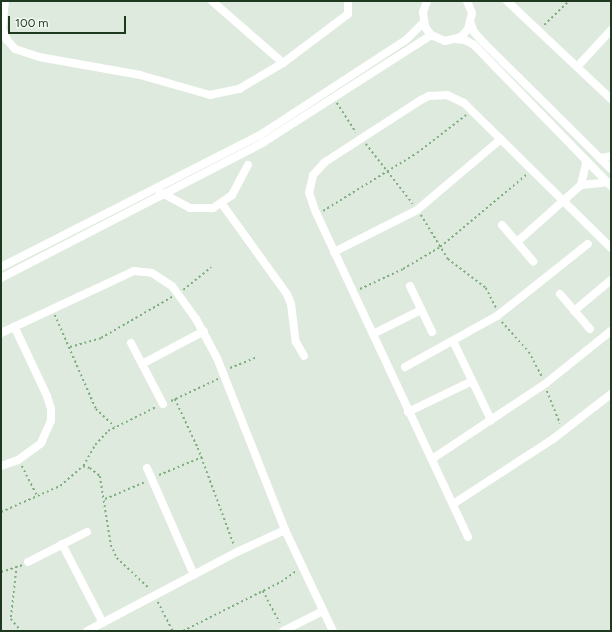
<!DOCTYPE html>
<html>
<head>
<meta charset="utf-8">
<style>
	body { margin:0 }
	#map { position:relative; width:612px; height:632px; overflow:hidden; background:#dfeade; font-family:Figtree,sans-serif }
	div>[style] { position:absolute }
	.path>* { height:1.5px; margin-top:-0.75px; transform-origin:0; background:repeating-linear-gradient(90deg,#7eae7e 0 2px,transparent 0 5px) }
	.minor>* { height:8px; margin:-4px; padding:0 4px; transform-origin:4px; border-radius:4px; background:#fff }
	span { translate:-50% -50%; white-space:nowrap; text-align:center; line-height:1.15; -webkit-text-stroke:3px #f0f7ee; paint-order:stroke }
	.frame { position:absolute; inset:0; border:2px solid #1f3920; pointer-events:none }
	.scale { position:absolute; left:8px; top:16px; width:118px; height:18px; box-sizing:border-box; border:2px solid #1f3920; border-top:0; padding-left:5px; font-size:12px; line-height:14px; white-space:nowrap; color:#1f3920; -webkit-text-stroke:3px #f0f7ee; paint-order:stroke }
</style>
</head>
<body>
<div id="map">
	<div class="path">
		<i style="left:544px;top:25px;width:35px;rotate:-44deg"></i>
		<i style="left:337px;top:103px;width:35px;rotate:57deg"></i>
		<i style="left:366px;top:144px;width:76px;rotate:51.9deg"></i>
		<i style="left:323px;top:211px;width:110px;rotate:-31.7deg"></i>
		<i style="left:417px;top:153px;width:62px;rotate:-37.8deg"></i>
		<i style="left:421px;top:215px;width:52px;rotate:58.5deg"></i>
		<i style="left:448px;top:259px;width:48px;rotate:37.3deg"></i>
		<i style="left:486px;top:288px;width:22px;rotate:63deg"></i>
		<i style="left:360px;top:289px;width:47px;rotate:-24.9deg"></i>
		<i style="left:403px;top:269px;width:43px;rotate:-30.7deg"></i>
		<i style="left:440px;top:247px;width:112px;rotate:-39.9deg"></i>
		<i style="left:183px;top:290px;width:36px;rotate:-39deg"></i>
		<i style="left:55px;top:315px;width:103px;rotate:66.4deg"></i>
		<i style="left:96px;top:409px;width:26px;rotate:43deg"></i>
		<i style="left:502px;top:322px;width:40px;rotate:48deg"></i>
		<i style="left:529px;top:352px;width:27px;rotate:62deg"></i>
		<i style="left:70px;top:347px;width:32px;rotate:-16deg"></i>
		<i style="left:101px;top:338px;width:82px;rotate:-30deg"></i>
		<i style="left:230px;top:368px;width:27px;rotate:-22deg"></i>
		<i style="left:547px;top:391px;width:35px;rotate:68deg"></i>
		<i style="left:175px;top:399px;width:54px;rotate:64.9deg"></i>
		<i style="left:198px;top:448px;width:103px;rotate:69.6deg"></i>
		<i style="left:171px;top:401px;width:52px;rotate:-25.1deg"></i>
		<i style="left:22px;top:466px;width:35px;rotate:63deg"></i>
		<i style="left:83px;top:466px;width:7px;rotate:16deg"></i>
		<i style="left:90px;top:468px;width:13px;rotate:39deg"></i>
		<i style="left:100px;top:476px;width:70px;rotate:80.9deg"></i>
		<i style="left:111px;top:545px;width:14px;rotate:65deg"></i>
		<i style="left:117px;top:558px;width:45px;rotate:43.2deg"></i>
		<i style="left:159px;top:475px;width:47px;rotate:-22.7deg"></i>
		<i style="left:105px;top:499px;width:43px;rotate:-23deg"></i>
		<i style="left:1px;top:512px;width:64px;rotate:-23.8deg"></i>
		<i style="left:60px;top:486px;width:30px;rotate:-41deg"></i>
		<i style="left:83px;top:466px;width:24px;rotate:-60deg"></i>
		<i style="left:95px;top:445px;width:19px;rotate:-47deg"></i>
		<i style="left:108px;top:431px;width:54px;rotate:-26.6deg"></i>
		<i style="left:17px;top:566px;width:53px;rotate:96.5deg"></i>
		<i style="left:11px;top:619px;width:16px;rotate:50deg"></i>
		<i style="left:1px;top:572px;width:22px;rotate:-18deg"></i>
		<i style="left:263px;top:591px;width:36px;rotate:62deg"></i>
		<i style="left:158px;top:602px;width:33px;rotate:63deg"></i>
		<i style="left:183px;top:631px;width:110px;rotate:-26.6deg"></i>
		<i style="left:281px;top:582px;width:19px;rotate:-36deg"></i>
	</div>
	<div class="minor">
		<i style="left:5px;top:1px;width:28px;rotate:96deg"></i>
		<i style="left:2px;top:29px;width:12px;rotate:66deg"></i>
		<i style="left:7px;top:40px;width:12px;rotate:48deg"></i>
		<i style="left:15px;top:49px;width:25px;rotate:18deg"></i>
		<i style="left:39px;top:57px;width:103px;rotate:10.1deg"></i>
		<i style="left:140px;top:75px;width:73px;rotate:15.9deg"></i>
		<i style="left:210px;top:95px;width:30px;rotate:-12deg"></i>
		<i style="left:239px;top:89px;width:51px;rotate:-30.6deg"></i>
		<i style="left:283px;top:63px;width:81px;rotate:-37deg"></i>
		<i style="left:348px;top:14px;width:13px;rotate:-90deg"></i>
		<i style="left:212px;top:1px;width:94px;rotate:41.1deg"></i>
		<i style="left:427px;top:1px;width:12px;rotate:110deg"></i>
		<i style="left:423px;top:12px;width:15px;rotate:82deg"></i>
		<i style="left:425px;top:27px;width:10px;rotate:53deg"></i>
		<i style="left:431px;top:35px;width:15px;rotate:23deg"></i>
		<i style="left:445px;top:41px;width:16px;rotate:-14deg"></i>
		<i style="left:461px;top:37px;width:11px;rotate:-49deg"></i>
		<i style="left:468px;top:29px;width:16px;rotate:-76deg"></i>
		<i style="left:472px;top:13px;width:13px;rotate:-113deg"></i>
		<i style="left:507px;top:1px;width:143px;rotate:43.3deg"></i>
		<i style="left:471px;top:24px;width:9px;rotate:69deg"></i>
		<i style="left:474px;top:32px;width:15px;rotate:48deg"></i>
		<i style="left:484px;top:43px;width:179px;rotate:44.8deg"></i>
		<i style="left:455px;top:39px;width:10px;rotate:6deg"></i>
		<i style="left:465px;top:40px;width:10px;rotate:29deg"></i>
		<i style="left:474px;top:45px;width:197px;rotate:45.8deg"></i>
		<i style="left:577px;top:67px;width:50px;rotate:-47.4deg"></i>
		<i style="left:600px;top:158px;width:11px;rotate:-10deg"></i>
		<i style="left:581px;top:185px;width:27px;rotate:-6deg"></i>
		<i style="left:160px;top:192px;width:34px;rotate:28deg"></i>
		<i style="left:190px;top:208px;width:23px"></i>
		<i style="left:213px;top:208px;width:23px;rotate:-34deg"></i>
		<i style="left:232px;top:195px;width:34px;rotate:-62deg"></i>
		<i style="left:222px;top:204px;width:111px;rotate:54.2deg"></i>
		<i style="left:287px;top:294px;width:11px;rotate:68deg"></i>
		<i style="left:291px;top:304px;width:38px;rotate:83deg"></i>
		<i style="left:296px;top:342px;width:16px;rotate:60deg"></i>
		<i style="left:502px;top:225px;width:48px;rotate:49.3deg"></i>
		<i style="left:517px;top:242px;width:86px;rotate:-41.7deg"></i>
		<i style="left:581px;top:185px;width:23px;rotate:-77deg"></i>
		<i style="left:334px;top:252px;width:93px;rotate:-26.8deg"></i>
		<i style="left:417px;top:210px;width:110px;rotate:-40.2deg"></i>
		<i style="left:1px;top:267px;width:291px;rotate:-27deg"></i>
		<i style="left:260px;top:135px;width:174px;rotate:-33.1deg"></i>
		<i style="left:406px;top:40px;width:24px;rotate:-45deg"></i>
		<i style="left:1px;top:278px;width:296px;rotate:-27.3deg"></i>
		<i style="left:264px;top:142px;width:198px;rotate:-32.6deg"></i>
		<i style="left:410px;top:286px;width:51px;rotate:64.4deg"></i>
		<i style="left:560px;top:294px;width:46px;rotate:49.4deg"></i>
		<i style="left:574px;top:311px;width:48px;rotate:-40deg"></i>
		<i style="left:1px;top:333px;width:147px;rotate:-25deg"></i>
		<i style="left:134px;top:271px;width:18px;rotate:6deg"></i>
		<i style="left:152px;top:273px;width:24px;rotate:33deg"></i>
		<i style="left:172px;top:286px;width:41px;rotate:54deg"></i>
		<i style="left:196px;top:319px;width:44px;rotate:61.7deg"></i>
		<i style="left:217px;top:358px;width:185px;rotate:68.4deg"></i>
		<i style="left:285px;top:530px;width:112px;rotate:64.6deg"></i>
		<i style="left:373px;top:334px;width:54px;rotate:-26.6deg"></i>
		<i style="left:453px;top:341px;width:88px;rotate:64.3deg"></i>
		<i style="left:131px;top:343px;width:69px;rotate:62.3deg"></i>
		<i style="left:142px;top:364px;width:70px;rotate:-28deg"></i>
		<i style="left:405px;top:367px;width:105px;rotate:-29deg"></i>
		<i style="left:497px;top:316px;width:116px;rotate:-38.4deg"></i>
		<i style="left:408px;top:412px;width:71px;rotate:-25.8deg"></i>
		<i style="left:432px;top:459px;width:136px;rotate:-33.6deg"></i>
		<i style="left:545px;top:384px;width:85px;rotate:-38.8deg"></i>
		<i style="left:1px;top:466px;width:18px;rotate:-19deg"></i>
		<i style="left:18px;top:460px;width:29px;rotate:-36deg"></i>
		<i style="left:41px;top:443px;width:24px;rotate:-66deg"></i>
		<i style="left:51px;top:421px;width:12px;rotate:-90deg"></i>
		<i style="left:51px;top:409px;width:14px;rotate:-107deg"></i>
		<i style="left:47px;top:396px;width:77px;rotate:-115.2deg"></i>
		<i style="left:147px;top:468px;width:117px;rotate:66.3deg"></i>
		<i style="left:453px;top:504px;width:119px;rotate:-33deg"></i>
		<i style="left:553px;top:439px;width:73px;rotate:-37.8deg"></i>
		<i style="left:468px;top:537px;width:358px;rotate:-115.1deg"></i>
		<i style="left:316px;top:213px;width:21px;rotate:-109deg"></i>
		<i style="left:309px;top:193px;width:18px;rotate:-77deg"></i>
		<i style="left:313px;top:175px;width:18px;rotate:-47deg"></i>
		<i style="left:325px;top:162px;width:114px;rotate:-32.9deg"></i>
		<i style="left:421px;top:100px;width:9px;rotate:-27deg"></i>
		<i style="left:429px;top:96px;width:18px;rotate:-3deg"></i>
		<i style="left:447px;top:95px;width:19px;rotate:25deg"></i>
		<i style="left:464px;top:103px;width:206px;rotate:44.6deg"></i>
		<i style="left:62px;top:544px;width:89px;rotate:62.6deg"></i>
		<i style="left:28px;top:562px;width:66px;rotate:-27deg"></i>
		<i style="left:87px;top:631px;width:170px;rotate:-27.8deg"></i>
		<i style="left:237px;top:552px;width:53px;rotate:-24.6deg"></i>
		<i style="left:283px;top:631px;width:45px;rotate:-26.6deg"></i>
	</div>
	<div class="frame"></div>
	<div class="scale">100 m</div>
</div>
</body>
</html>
